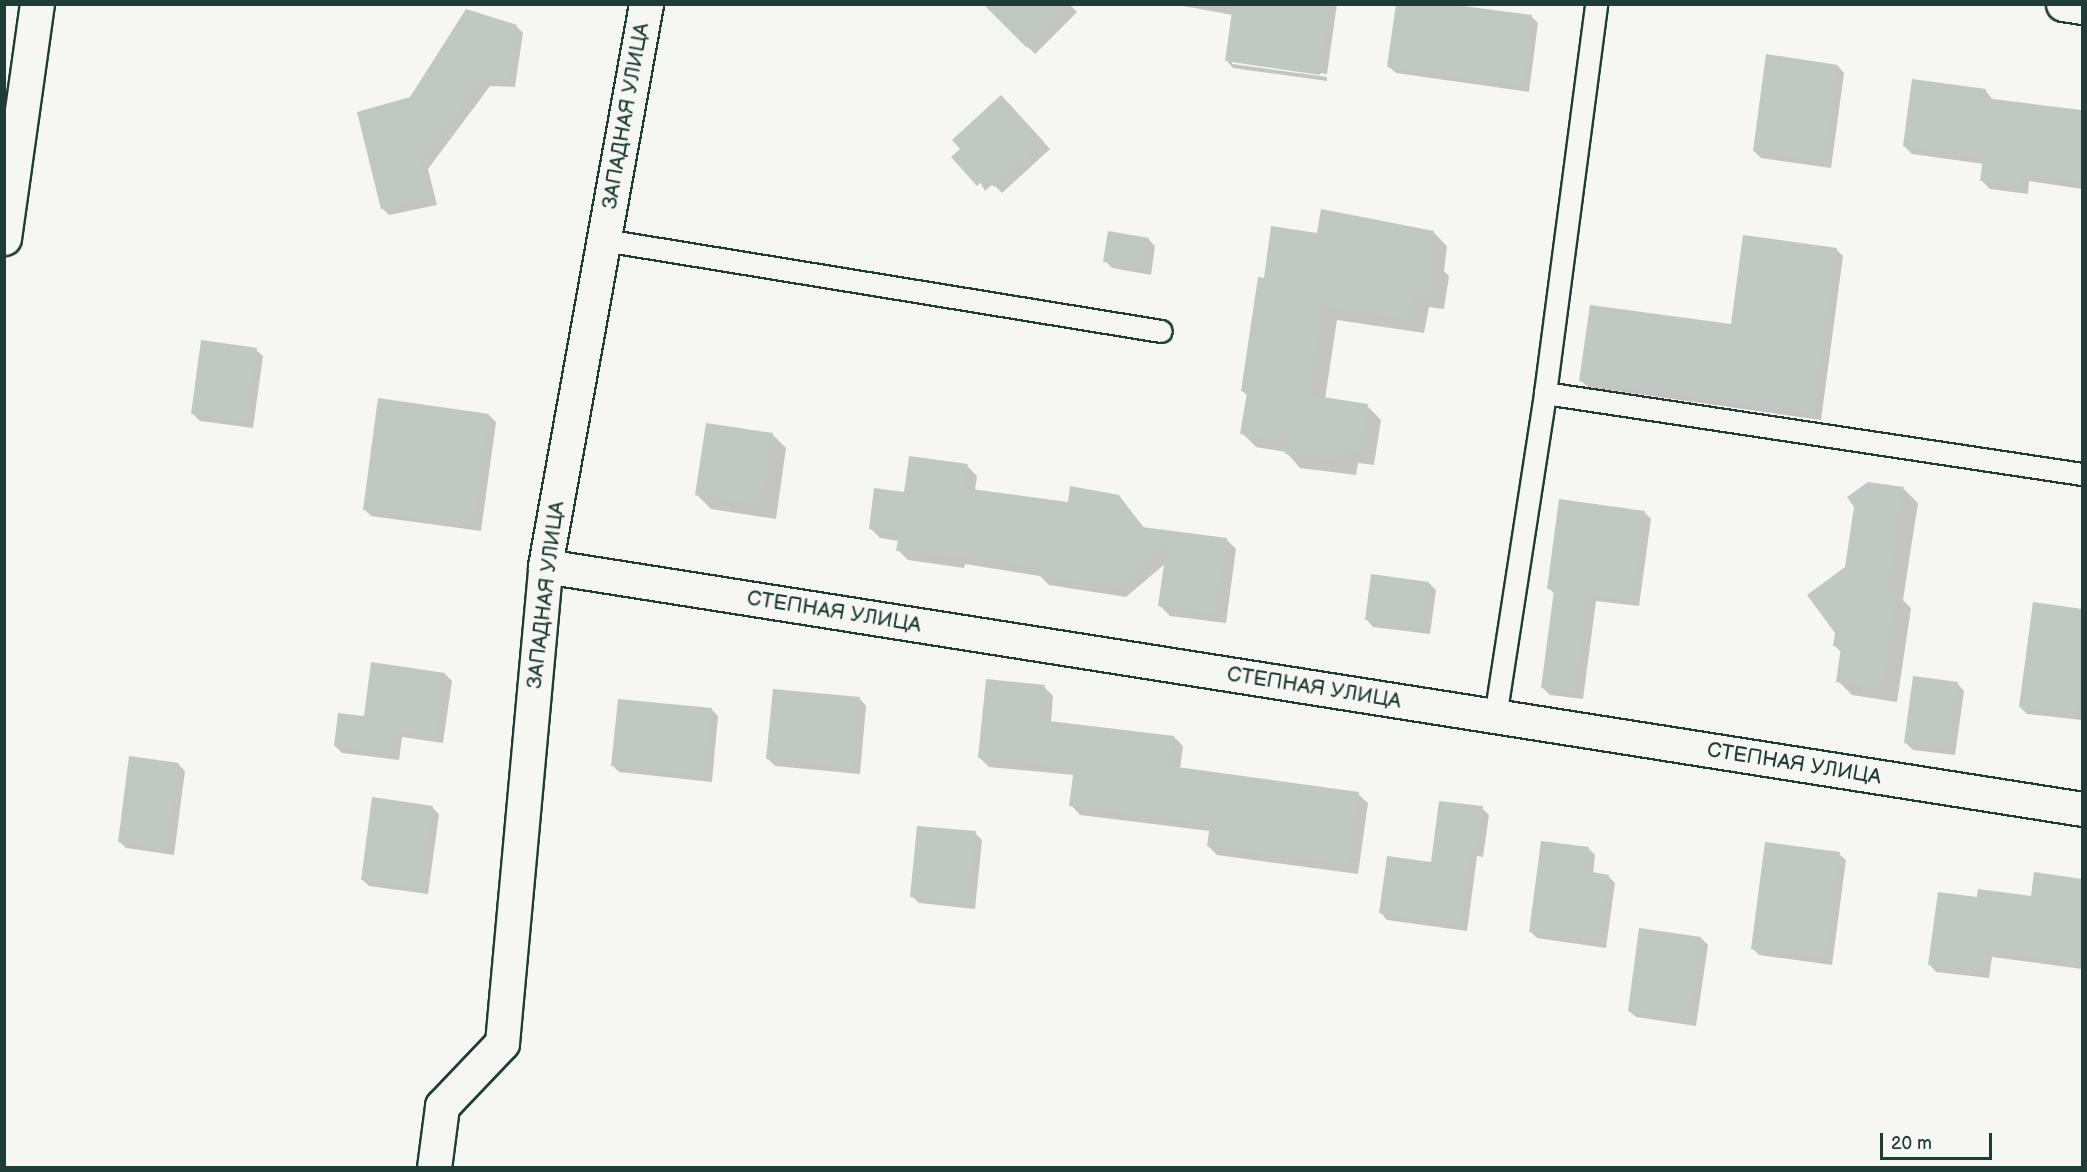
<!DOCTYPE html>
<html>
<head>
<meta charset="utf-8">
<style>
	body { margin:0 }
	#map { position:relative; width:2087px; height:1172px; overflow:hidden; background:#f6f6f2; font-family:"Balsamiq Sans",sans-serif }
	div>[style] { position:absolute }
	.shadow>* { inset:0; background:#0003 }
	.building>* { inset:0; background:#c1c8c3 }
	.roads { filter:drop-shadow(2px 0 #1f3d34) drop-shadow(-2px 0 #1f3d34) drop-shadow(0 2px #1f3d34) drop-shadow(0 -2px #1f3d34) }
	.lane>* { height:21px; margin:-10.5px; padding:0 10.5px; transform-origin:10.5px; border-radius:10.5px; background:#f6f6f2 }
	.street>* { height:33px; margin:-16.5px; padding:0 16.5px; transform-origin:16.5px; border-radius:16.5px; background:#f6f6f2 }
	span { translate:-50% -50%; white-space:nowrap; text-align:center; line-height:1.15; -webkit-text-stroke:4.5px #f6f6f2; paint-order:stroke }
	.street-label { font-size:21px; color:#1f3d34 }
	.frame { position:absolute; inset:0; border:6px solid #1f3d34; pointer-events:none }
	.scale { position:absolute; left:1880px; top:1133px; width:112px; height:27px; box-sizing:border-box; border:3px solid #1f3d34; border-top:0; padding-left:8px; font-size:18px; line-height:21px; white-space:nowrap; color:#1f3d34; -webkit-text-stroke:4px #f6f6f2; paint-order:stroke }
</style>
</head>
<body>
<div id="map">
	<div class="shadow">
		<i style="clip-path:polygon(985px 4px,1069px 4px,1077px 12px,1035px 54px)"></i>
		<i style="clip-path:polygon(1172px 4px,1337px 4px,1327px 74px,1232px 61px,1232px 64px,1327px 77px,1327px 81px,1233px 68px,1227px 61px,1233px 15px)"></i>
		<i style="clip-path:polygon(1397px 4px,1461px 4px,1461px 8px,1532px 17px,1538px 23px,1529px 92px,1396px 73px,1389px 67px)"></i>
		<i style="clip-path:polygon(516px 26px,523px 33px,515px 87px,490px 86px,428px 169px,437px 205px,389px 215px,382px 208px,411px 98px)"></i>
		<i style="clip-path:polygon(1838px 66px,1844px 73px,1831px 168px,1761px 158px,1754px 151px)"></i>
		<i style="clip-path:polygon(1985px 90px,1993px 100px,2078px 111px,2082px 115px,2082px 189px,2029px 181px,2028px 194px,1990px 189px,1982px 181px,1984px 164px,1912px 154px,1904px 146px)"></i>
		<i style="clip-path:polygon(1008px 103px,1050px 149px,1002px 193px,993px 184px,985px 191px,962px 149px)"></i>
		<i style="clip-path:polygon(1433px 232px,1447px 246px,1444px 271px,1449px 276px,1444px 309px,1429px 307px,1424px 333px,1337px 320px,1325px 399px,1367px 406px,1381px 420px,1374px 465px,1358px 463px,1356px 475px,1300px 468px,1286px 452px,1256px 447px,1242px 433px,1248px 396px,1242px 391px,1265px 280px,1319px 235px)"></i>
		<i style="clip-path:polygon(1148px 239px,1155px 246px,1151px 275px,1112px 268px,1105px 261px)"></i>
		<i style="clip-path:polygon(1836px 249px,1843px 256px,1821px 420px,1588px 387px,1581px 381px,1732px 325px)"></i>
		<i style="clip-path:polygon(256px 350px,263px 356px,253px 428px,200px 421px,193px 414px)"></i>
		<i style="clip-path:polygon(489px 415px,496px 422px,481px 531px,371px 516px,365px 510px)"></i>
		<i style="clip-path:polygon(772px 434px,786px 448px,776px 519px,711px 509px,697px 495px)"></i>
		<i style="clip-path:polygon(967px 466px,977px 476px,975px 490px,1069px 504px,1119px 496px,1145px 529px,1226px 539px,1236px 549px,1226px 623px,1170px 616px,1160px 606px,1166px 563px,1126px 597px,1049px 585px,1040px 576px,965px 564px,964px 568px,908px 560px,898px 550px,899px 541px,880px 538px,870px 528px,905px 494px)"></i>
		<i style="clip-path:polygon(1904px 489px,1918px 503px,1903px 600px,1911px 608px,1897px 702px,1852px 695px,1838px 681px,1842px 653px,1834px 645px,1847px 568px)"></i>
		<i style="clip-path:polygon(1644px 512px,1651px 519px,1639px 606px,1596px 601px,1583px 699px,1550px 695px,1543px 688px,1555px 595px,1549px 588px)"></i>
		<i style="clip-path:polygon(1429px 583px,1436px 590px,1430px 634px,1373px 627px,1367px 620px)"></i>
		<i style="clip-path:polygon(2034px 604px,2082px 610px,2082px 720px,2027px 714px,2020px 707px)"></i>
		<i style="clip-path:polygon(445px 674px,452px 681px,443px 743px,402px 737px,399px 760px,342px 753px,335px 746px,365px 718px)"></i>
		<i style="clip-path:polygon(1958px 684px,1964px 691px,1955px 755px,1913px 750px,1906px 743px)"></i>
		<i style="clip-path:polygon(1044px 687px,1053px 696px,1051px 722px,1174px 737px,1183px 746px,1180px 769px,1358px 794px,1368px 803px,1358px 874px,1217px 855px,1208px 846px,1210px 831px,1080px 815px,1071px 805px,1074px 775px,989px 767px,980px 758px)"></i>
		<i style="clip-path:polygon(860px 699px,866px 706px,860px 774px,775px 766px,768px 759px)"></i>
		<i style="clip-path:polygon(712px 710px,718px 716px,712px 782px,619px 772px,613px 766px)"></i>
		<i style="clip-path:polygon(178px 764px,185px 771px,174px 855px,126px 848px,119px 841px)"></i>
		<i style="clip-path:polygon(432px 807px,439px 814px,428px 894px,369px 886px,362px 879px)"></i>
		<i style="clip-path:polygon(1482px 808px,1489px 815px,1483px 857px,1477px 856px,1467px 931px,1387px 920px,1381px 913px,1432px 864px)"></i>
		<i style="clip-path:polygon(975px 833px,982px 840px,975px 909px,919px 903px,912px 896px)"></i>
		<i style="clip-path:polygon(1588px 848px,1595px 855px,1593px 874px,1608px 876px,1615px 883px,1606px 948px,1537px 938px,1530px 931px)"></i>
		<i style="clip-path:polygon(1839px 854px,1846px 860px,1832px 965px,1759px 955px,1752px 948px)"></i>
		<i style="clip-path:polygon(2035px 874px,2082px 881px,2082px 969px,1992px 957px,1989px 978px,1936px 972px,1930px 965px,1978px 899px,2032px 897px)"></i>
		<i style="clip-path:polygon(1701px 938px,1708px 945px,1696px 1026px,1636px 1017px,1629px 1011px)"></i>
	</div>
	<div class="building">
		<i style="clip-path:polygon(983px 4px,1071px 4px,1027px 48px)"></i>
		<i style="clip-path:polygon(1233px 4px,1330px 4px,1320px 75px,1225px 61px)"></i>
		<i style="clip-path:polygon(1396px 4px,1448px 4px,1532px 15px,1523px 86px,1387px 67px)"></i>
		<i style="clip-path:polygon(466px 9px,517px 25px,509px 81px,483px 80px,421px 162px,431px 198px,381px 209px,357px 112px,410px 97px)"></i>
		<i style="clip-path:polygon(1766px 54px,1838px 65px,1825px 162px,1753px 151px)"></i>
		<i style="clip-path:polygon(1912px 79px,1986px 89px,1984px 98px,2082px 110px,2082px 182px,2022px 174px,2020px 186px,1980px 181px,1983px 158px,1903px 146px)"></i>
		<i style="clip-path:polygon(1001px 95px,1044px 142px,994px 187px,985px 178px,977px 186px,951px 157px,960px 149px,952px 140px)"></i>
		<i style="clip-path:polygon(1321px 209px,1434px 231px,1429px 260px,1436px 261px,1430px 296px,1415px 293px,1410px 320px,1323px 306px,1310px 395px,1368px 404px,1361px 452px,1344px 450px,1342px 461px,1285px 454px,1286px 441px,1240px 434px,1247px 392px,1241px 391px,1258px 277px,1264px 278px,1271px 226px,1317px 233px)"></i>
		<i style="clip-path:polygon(1108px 231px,1149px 238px,1145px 269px,1103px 262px)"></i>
		<i style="clip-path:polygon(1743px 235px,1837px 248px,1814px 414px,1579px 381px,1590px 305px,1731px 324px)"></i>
		<i style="clip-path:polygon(201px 340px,257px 348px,247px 422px,191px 414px)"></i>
		<i style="clip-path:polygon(378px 398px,489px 414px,474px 525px,363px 510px)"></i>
		<i style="clip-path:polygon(706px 423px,773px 433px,762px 505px,695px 495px)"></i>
		<i style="clip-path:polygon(909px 456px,968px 464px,964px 488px,1068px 502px,1070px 486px,1119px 495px,1142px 527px,1227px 538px,1216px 614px,1158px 606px,1167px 544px,1116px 588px,1037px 575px,1032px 567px,955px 555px,955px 558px,896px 551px,899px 533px,869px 529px,874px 488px,904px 492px)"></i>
		<i style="clip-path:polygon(1868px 482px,1904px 487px,1889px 591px,1897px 592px,1883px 688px,1836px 682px,1841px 647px,1833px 646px,1835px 633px,1807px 595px,1845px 567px,1854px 507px,1847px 497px)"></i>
		<i style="clip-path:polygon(1559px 499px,1645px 511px,1633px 600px,1589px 595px,1576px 693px,1541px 688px,1554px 590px,1547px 589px)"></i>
		<i style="clip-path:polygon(1371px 574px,1429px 582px,1423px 628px,1365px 620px)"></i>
		<i style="clip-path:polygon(2033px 602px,2082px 609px,2082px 677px,2077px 716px,2019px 707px)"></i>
		<i style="clip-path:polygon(371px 662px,445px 673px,436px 737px,395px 731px,392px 754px,334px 746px,338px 713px,364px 716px)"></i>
		<i style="clip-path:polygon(1913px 676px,1958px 682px,1949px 749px,1904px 743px)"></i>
		<i style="clip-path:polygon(986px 679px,1045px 685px,1041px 720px,1174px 736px,1170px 766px,1359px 792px,1349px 865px,1207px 846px,1210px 824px,1069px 806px,1074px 768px,978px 758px)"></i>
		<i style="clip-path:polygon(773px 689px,860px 697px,854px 768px,766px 759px)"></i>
		<i style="clip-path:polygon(618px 699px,712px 708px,705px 776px,611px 766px)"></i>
		<i style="clip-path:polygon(129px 756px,179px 763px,167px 849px,118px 842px)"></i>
		<i style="clip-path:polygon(372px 797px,433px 806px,422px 888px,361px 880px)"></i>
		<i style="clip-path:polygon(1439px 801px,1483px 806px,1477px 851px,1471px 850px,1460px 925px,1379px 913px,1387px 856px,1431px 862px)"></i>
		<i style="clip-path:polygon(917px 826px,976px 831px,969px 903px,910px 897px)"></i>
		<i style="clip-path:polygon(1541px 841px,1589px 847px,1586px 871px,1609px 875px,1599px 942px,1529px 932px)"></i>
		<i style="clip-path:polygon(1765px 842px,1840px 852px,1826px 958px,1751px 949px)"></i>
		<i style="clip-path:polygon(2034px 872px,2082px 879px,2082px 964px,1986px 951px,1983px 972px,1928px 965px,1938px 892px,1977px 897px,1978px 889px,2031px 896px)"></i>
		<i style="clip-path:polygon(1639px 928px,1701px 937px,1690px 1020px,1628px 1011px)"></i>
	</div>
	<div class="roads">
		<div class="lane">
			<i style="left:604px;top:240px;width:564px;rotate:9.28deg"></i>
			<i style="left:1545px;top:393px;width:543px;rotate:8.58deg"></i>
			<i style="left:1495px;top:717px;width:328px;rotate:-81.2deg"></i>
			<i style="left:1545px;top:393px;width:392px;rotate:-82.5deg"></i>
		</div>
		<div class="street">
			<i style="left:2063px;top:4px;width:19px;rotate:9deg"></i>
			<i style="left:4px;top:238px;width:236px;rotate:-82deg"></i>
			<i style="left:545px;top:566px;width:1556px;rotate:8.98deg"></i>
			<i style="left:434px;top:1168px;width:63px;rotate:-82.6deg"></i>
			<i style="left:442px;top:1106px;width:87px;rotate:-46.4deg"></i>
			<i style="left:502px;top:1043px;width:479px;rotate:-84.8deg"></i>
			<i style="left:545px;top:566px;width:571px;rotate:-79.81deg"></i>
		</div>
	</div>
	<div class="street-label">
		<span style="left:626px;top:116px;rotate:-80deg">ЗАПАДНАЯ УЛИЦА</span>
		<span style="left:546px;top:595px;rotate:-83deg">ЗАПАДНАЯ УЛИЦА</span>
		<span style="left:834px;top:612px;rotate:9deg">СТЕПНАЯ УЛИЦА</span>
		<span style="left:1314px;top:688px;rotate:9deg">СТЕПНАЯ УЛИЦА</span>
		<span style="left:1794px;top:764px;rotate:9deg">СТЕПНАЯ УЛИЦА</span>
	</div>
	<div class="frame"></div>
	<div class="scale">20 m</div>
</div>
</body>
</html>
